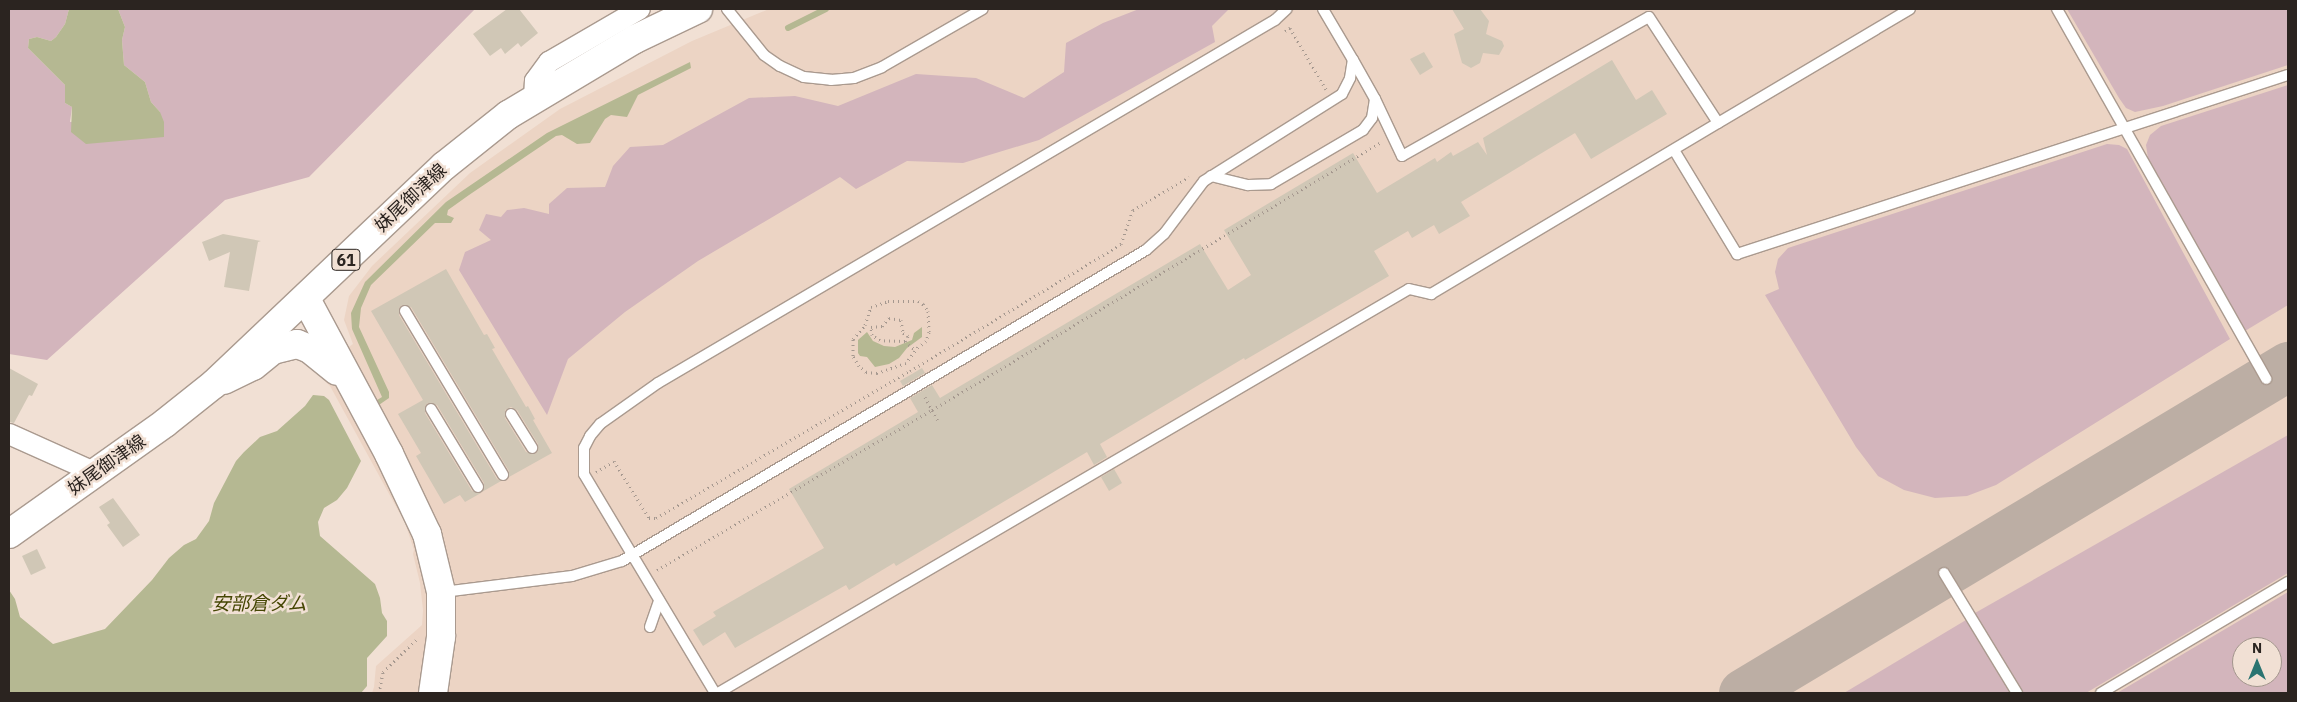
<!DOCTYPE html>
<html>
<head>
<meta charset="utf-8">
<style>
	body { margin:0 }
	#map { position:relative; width:2297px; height:702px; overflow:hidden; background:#f1e0d4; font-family:"IBM Plex Sans","Noto Sans JP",sans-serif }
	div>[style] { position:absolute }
	.built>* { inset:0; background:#ecd4c4 }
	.green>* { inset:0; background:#d3b5bc }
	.water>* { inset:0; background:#b5b892 }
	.stream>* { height:5.5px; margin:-2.75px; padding:0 2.75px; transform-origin:2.75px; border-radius:2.75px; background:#b5b892 }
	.taxiway>* { height:49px; margin:-24.5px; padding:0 24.5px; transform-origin:24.5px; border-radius:24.5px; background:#bcaea4 }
	.building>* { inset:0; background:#d0c7b6 }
	.path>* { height:3px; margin-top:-1.5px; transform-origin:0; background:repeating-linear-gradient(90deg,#a5988f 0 1px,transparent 0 5px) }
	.roads { filter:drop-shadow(1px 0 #aa9a8f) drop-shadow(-1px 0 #aa9a8f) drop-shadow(0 1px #aa9a8f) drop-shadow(0 -1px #aa9a8f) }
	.lane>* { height:10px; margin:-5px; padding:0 5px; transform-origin:5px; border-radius:5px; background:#fff }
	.street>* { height:20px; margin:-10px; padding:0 10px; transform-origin:10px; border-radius:10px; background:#fff }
	.secondary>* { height:28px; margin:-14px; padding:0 14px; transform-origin:14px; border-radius:14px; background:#fff }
	.primary>* { height:28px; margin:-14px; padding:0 14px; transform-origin:14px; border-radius:14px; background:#fff }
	span { translate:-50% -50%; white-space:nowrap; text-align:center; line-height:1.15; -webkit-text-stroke:5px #f1e0d4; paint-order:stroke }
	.shield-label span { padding:1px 4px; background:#f1e0d4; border:1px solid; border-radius:4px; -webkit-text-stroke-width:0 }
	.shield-label { font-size:16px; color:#2b2420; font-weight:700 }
	.street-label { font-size:18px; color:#2b2420 }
	.water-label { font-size:19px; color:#454603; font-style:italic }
	.frame { position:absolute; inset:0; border:10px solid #2b2420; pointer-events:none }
	.north { position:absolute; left:2232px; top:637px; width:50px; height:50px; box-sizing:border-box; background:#f1e0d4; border:1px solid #a2958c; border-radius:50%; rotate:0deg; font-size:14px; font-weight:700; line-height:20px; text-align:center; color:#2b2420 }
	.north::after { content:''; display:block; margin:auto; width:18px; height:22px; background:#2a7471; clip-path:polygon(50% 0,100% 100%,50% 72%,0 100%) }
</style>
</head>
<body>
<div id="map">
	<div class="built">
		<i style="clip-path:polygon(evenodd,769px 9px,2288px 9px,2288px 693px,372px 693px,374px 687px,376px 666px,422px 625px,423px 610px,420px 583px,413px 554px,414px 550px,405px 523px,330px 386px,315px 371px,353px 344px,344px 320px,349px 296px,372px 266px,470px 173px,560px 109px,692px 41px,769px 9px,2242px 647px,2272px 647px,2272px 677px,2242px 677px,2242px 647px)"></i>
	</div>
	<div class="green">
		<i style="clip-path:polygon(9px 9px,69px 9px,65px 24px,56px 37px,51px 41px,37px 37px,29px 39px,28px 48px,65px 85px,65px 103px,72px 107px,70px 122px,160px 112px,151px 102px,145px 82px,124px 65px,122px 40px,125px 27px,118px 9px,475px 9px,309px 177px,225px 200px,47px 360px,9px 354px)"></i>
		<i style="clip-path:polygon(1139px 9px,1229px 9px,1212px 26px,1215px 42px,1039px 140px,963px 163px,907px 161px,856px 189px,840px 177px,698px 261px,625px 312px,568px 359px,547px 415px,459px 270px,465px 252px,491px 240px,479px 230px,486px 214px,501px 217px,507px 210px,524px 208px,549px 214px,549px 204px,567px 188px,605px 187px,613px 166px,630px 147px,663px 145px,749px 98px,795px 96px,838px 106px,916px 74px,976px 78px,1024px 98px,1064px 72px,1066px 43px,1103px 23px)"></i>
		<i style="clip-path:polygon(2067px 9px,2288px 9px,2288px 65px,2163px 106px,2135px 112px,2126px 108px,2119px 98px)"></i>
		<i style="clip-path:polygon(2288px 85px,2288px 305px,2245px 331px,2148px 158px,2146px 145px,2150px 135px,2161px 126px)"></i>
		<i style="clip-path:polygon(2107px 144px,2119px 145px,2127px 149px,2230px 339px,1996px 485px,1967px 496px,1935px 498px,1904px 490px,1878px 476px,1856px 447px,1765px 295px,1779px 289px,1775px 272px,1778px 259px,1788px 248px)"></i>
		<i style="clip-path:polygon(2288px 435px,2288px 573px,2086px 693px,2023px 693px,1975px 613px)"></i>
		<i style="clip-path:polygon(evenodd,2288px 592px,2288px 693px,2117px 693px,2288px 592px,2242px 647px,2272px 647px,2272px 677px,2242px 677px,2242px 647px)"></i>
		<i style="clip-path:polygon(1966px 620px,2011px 693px,1844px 693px)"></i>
	</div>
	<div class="water">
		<i style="clip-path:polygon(69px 9px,118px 9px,125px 27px,122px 40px,124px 65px,145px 82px,151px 102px,160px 112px,164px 122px,164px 137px,86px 144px,71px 132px,72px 107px,65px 103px,65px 85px,28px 48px,29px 39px,37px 37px,51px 41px,56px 37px,65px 24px)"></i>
		<i style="clip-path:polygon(690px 62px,691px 68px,638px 95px,627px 117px,611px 115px,605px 119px,590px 143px,577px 144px,562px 135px,556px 136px,469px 195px,448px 210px,447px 215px,454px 218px,451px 223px,435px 223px,371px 285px,361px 308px,359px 327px,389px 392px,389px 398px,376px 407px,374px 402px,382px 397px,352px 329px,351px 313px,365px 282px,446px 202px,547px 133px)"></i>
		<i style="clip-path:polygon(922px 327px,922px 337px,907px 348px,899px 358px,889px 364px,875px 367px,867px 357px,860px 356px,858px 353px,858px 340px,867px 332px,873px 341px,884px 346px,895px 347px,912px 340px,914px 333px)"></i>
		<i style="clip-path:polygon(313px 395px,324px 396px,329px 400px,361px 461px,347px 488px,337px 500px,324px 508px,318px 522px,320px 536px,375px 584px,380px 598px,382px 613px,387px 621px,387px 636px,367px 658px,367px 686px,361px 693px,9px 693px,9px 590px,15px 599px,20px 617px,53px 644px,105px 629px,152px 580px,169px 558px,184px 545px,196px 539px,209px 521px,214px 503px,236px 461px,244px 452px,260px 437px,277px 431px,305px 406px)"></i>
	</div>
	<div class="stream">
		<i style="left:788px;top:28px;width:42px;rotate:-26.6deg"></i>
	</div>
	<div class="taxiway">
		<i style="left:1743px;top:693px;width:636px;rotate:-30.96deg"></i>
	</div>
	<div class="building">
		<i style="clip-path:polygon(507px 9px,519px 9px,538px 33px,521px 47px,518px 43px,505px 54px,501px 48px,490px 56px,473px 34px)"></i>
		<i style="clip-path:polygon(1452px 9px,1480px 9px,1489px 21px,1486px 34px,1502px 41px,1504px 46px,1499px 55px,1483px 53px,1480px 63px,1471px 68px,1462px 63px,1454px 34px,1464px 29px)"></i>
		<i style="clip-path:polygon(1424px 52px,1433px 67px,1420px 75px,1410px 59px)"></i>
		<i style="clip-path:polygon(1612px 60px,1636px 100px,1652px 90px,1667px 114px,1591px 159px,1575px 133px,1461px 202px,1470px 216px,1439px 234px,1434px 225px,1412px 238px,1408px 231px,1374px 251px,1389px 276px,1245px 360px,1244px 358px,1100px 444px,1107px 457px,1094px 465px,1087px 452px,896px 566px,894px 563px,849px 590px,846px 585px,735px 648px,725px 632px,703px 646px,693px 630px,716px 616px,713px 612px,824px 548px,789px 489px,918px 412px,910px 398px,932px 385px,940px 398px,1200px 244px,1228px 290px,1251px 275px,1224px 230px,1353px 153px,1377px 193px,1435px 158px,1437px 162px,1451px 152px,1453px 156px,1478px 142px,1487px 155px,1483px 138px)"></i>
		<i style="clip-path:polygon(223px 234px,261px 241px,258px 242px,249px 291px,224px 287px,230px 252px,209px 261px,202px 242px)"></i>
		<i style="clip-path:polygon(evenodd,446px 269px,484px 335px,487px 334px,495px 348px,492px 349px,526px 407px,528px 406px,535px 419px,533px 420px,552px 453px,509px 477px,509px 471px,411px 307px,402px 305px,399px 308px,399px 315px,497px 479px,501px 481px,482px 492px,484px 483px,437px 405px,428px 403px,425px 406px,425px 413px,472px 491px,481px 493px,465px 502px,460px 495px,444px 504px,416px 456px,421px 453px,398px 414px,423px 400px,371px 311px,446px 269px,511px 407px,517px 410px,538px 444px,538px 451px,535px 454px,526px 452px,505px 418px,505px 410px,511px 407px)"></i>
		<i style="clip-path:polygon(9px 368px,38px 384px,32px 396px,29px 395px,14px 423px,9px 422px)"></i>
		<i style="clip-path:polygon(922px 368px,925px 373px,903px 386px,900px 381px)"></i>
		<i style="clip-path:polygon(1114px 469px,1122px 483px,1109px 491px,1101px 477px)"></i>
		<i style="clip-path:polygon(113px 498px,140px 535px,123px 547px,107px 525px,110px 523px,99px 507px)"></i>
		<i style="clip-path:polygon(37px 549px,46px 568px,31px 575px,22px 556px)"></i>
	</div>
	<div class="path">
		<i style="left:1285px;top:31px;width:6px;rotate:-31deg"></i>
		<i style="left:1290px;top:28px;width:71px;rotate:59.5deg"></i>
		<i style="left:888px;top:301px;width:30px"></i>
		<i style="left:918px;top:301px;width:6px;rotate:31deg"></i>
		<i style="left:923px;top:304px;width:9px;rotate:54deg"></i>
		<i style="left:928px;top:311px;width:21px;rotate:87deg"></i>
		<i style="left:929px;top:332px;width:9px;rotate:108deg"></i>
		<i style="left:926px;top:341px;width:10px;rotate:143deg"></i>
		<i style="left:918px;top:347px;width:20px;rotate:127deg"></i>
		<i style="left:906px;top:363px;width:31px;rotate:161deg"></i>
		<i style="left:877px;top:373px;width:11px;rotate:-175deg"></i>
		<i style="left:866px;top:372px;width:9px;rotate:-139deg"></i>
		<i style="left:859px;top:366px;width:12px;rotate:-121deg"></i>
		<i style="left:853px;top:356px;width:17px;rotate:-90deg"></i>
		<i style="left:853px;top:339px;width:18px;rotate:-49deg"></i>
		<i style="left:865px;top:325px;width:19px;rotate:-72deg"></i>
		<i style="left:871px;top:307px;width:18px;rotate:-19deg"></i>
		<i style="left:889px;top:318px;width:12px;rotate:9deg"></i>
		<i style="left:901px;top:320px;width:13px;rotate:81deg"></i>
		<i style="left:903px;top:333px;width:6px;rotate:31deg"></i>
		<i style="left:908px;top:336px;width:6px;rotate:121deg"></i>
		<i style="left:905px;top:341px;width:25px;rotate:-178deg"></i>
		<i style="left:880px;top:340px;width:9px;rotate:-148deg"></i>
		<i style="left:872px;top:335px;width:8px;rotate:-97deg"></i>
		<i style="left:871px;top:327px;width:11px;rotate:-5deg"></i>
		<i style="left:882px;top:326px;width:11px;rotate:-49deg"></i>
		<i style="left:905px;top:341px;width:13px;rotate:42deg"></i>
		<i style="left:925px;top:397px;width:26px;rotate:61deg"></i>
		<i style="left:596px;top:472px;width:21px;rotate:-31deg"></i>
		<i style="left:614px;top:461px;width:67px;rotate:58.4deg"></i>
		<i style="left:649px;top:518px;width:7px"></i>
		<i style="left:656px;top:518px;width:293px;rotate:-30.1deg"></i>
		<i style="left:910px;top:371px;width:246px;rotate:-31deg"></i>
		<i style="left:1121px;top:244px;width:36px;rotate:-71deg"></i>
		<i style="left:1133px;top:210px;width:65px;rotate:-30.5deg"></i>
		<i style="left:657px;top:570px;width:318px;rotate:-30.2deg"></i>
		<i style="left:932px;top:410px;width:523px;rotate:-30.83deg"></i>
		<i style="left:379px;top:693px;width:21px;rotate:-79deg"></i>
		<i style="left:383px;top:672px;width:50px;rotate:-44.2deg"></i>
	</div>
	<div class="roads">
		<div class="lane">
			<i style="left:727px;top:9px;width:59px;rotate:51.2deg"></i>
			<i style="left:764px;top:55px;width:19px;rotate:35deg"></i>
			<i style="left:780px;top:66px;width:26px;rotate:25deg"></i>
			<i style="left:804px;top:77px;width:27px;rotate:6deg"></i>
			<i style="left:831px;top:80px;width:23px;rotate:-5deg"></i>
			<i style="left:854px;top:78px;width:30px;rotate:-21deg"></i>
			<i style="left:882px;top:67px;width:116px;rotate:-29.9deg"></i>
			<i style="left:2057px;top:9px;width:425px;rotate:60.5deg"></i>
			<i style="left:1375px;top:99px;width:63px;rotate:64.7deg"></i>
			<i style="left:1402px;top:156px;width:283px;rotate:-29.4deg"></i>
			<i style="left:1649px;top:17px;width:126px;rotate:56.9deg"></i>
			<i style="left:1718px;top:123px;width:223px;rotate:-30.7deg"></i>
			<i style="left:1674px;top:150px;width:122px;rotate:58.8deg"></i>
			<i style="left:1737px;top:254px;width:579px;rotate:-18deg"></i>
			<i style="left:1211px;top:176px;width:38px;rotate:14deg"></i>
			<i style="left:1248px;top:185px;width:23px;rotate:-2deg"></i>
			<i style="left:1271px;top:184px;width:107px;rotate:-30.4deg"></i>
			<i style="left:1363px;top:130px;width:15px;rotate:-53deg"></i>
			<i style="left:1372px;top:118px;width:19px;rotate:-81deg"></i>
			<i style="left:1375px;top:99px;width:45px;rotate:-119.4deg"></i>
			<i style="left:405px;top:311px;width:191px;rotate:59.1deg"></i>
			<i style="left:431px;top:409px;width:91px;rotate:58.9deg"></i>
			<i style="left:511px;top:414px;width:40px;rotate:58deg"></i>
			<i style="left:1944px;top:573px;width:140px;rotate:58.7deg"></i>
			<i style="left:443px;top:592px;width:130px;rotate:-7.1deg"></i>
			<i style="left:572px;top:576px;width:52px;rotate:-16.7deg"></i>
			<i style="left:622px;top:561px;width:609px;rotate:-30.69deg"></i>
			<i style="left:1146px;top:250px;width:24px;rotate:-42deg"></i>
			<i style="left:1164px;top:234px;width:66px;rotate:-53deg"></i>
			<i style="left:1204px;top:181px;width:163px;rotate:-32.2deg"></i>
			<i style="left:1342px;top:94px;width:18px;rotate:-63deg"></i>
			<i style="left:1350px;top:78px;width:18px;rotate:-81deg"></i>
			<i style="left:1353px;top:60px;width:59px;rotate:-120.5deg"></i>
			<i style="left:650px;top:627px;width:28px;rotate:-71deg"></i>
			<i style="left:715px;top:693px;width:255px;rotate:-120.9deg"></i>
			<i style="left:584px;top:474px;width:26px;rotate:-90deg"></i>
			<i style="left:584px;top:448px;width:13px;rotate:-63deg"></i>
			<i style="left:590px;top:436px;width:16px;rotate:-50deg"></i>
			<i style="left:600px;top:424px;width:71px;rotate:-35.3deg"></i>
			<i style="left:658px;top:383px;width:716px;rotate:-30.47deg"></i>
			<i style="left:1275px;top:20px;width:16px;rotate:-43deg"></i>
			<i style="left:718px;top:693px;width:800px;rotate:-30.31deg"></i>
			<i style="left:1409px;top:289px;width:23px;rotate:13deg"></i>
			<i style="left:1431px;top:294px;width:334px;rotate:-30.8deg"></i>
			<i style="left:2101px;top:693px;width:217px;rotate:-30.7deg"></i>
		</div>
		<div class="street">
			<i style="left:534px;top:99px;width:18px;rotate:-87deg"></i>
			<i style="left:535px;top:81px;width:24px;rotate:-54deg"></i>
			<i style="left:549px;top:62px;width:105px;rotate:-30.2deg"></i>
			<i style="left:9px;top:434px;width:95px;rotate:24.1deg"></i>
		</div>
		<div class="secondary">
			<i style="left:306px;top:299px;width:176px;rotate:61.8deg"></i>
			<i style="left:389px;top:454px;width:89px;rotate:64.6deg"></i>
			<i style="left:427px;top:534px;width:60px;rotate:76.4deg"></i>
			<i style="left:441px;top:592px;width:45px;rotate:90deg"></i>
			<i style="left:441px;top:637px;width:57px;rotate:98.1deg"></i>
			<i style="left:224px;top:380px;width:32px;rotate:-26deg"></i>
			<i style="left:253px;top:366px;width:26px;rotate:-39deg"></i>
			<i style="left:273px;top:350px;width:25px;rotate:-14deg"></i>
			<i style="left:297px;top:344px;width:14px;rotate:21deg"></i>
			<i style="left:310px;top:349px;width:35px;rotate:39deg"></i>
		</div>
		<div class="primary">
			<i style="left:9px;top:534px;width:191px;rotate:-35.4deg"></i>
			<i style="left:165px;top:423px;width:63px;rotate:-38.5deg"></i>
			<i style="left:214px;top:384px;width:317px;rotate:-43.5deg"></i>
			<i style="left:444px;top:166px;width:82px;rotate:-38.6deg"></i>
			<i style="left:508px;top:115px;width:148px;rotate:-30.9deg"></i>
			<i style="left:635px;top:39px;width:70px;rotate:-25.5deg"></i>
		</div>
	</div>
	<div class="shield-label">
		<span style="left:346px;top:260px">61</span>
	</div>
	<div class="street-label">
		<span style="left:411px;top:198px;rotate:-43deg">妹尾御津線</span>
		<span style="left:107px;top:465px;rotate:-35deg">妹尾御津線</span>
	</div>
	<div class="water-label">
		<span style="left:259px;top:604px">安部倉ダム</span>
	</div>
	<div class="frame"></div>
	<div class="north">N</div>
</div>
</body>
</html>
